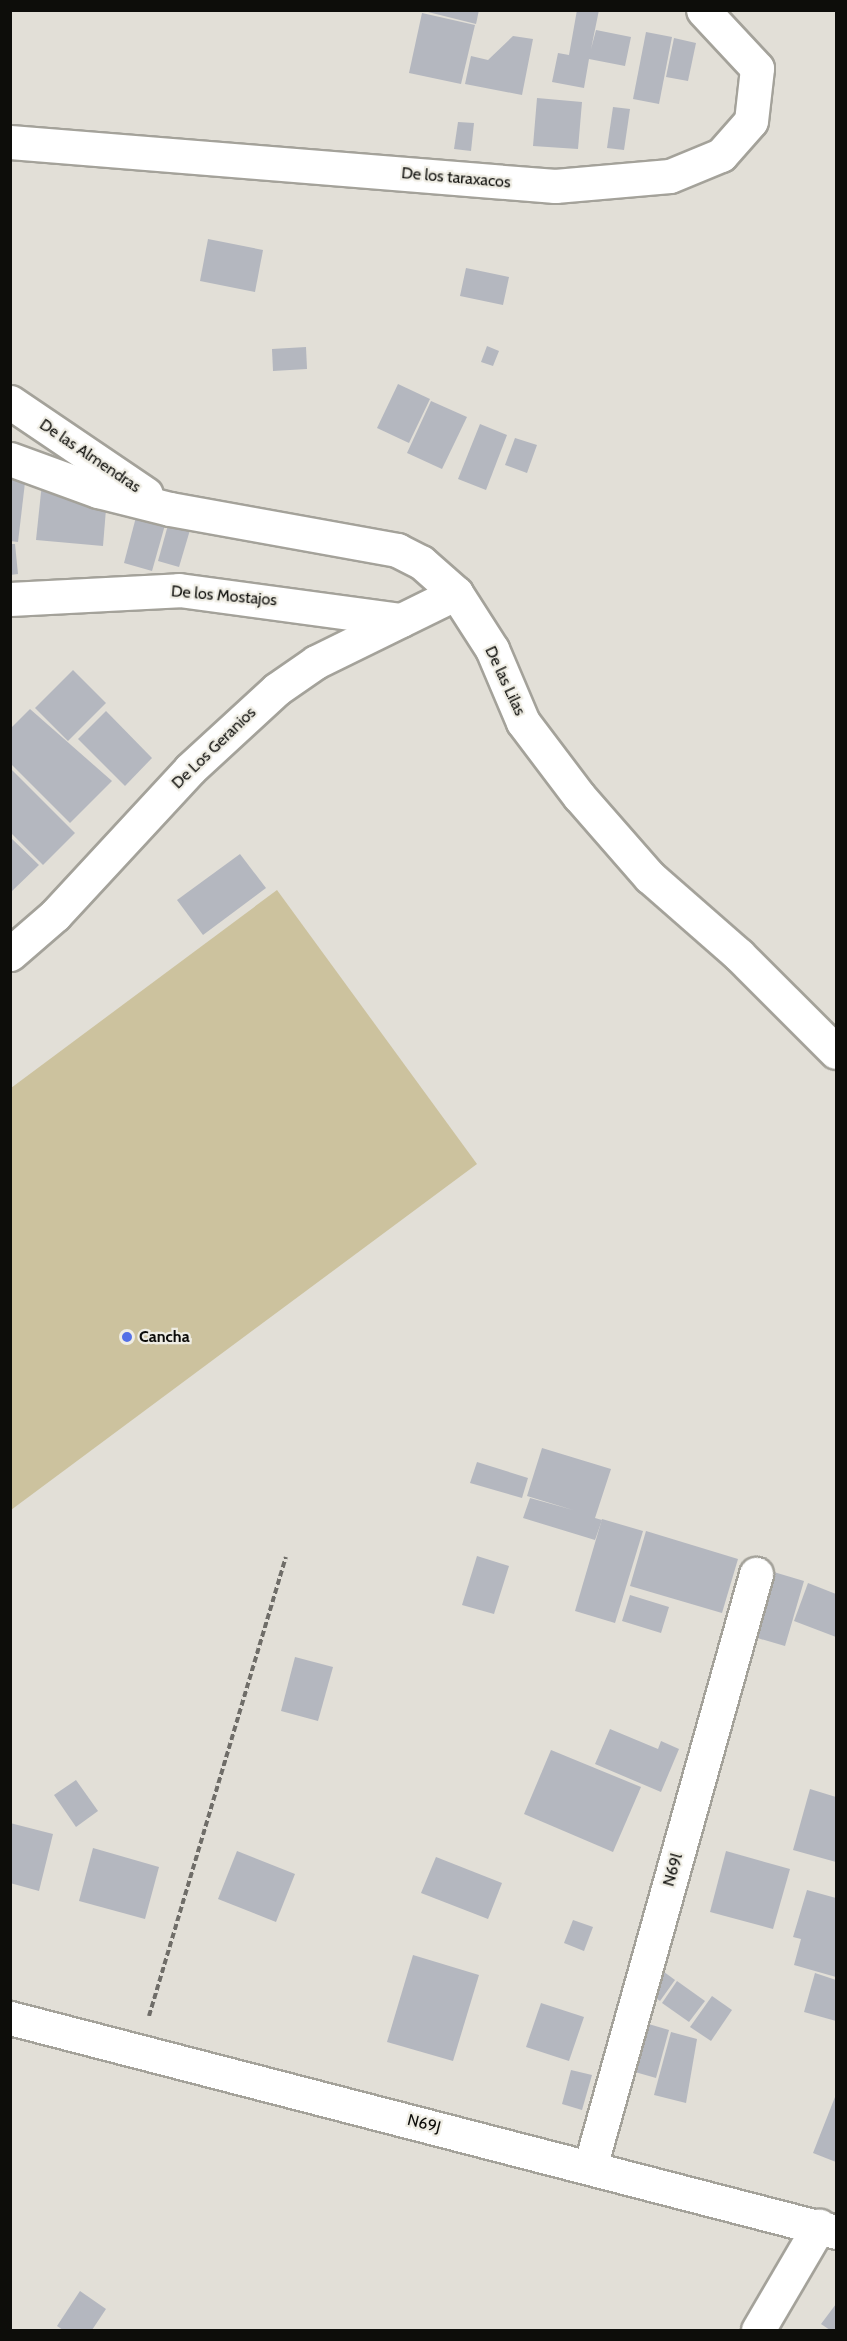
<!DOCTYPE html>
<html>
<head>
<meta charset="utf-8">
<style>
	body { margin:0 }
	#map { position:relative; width:847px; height:2341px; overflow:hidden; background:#e2dfd7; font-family:Cabin,sans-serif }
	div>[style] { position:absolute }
	.green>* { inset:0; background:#ccc29e }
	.building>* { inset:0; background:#b4b7bf }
	.path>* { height:4px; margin-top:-2px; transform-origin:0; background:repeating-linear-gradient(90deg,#6f6d68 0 6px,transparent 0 9px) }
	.roads { filter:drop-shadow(2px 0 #a4a29a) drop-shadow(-2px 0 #a4a29a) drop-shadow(0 2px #a4a29a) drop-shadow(0 -2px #a4a29a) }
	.street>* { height:33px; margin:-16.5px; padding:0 16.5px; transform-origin:16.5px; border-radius:16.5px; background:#fff }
	.dots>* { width:16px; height:16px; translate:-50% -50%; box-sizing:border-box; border:3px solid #efede4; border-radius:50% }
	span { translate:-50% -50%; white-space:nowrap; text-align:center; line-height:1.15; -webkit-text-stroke:4.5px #efede4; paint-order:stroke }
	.street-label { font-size:16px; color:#0d0d0a }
	.poi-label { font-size:16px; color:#0d0d0a; font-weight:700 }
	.left { translate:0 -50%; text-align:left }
	.frame { position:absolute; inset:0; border:12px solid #0d0d0a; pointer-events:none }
</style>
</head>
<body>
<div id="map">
	<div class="green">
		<i style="clip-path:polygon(277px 890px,477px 1164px,11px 1510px,11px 1088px)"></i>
	</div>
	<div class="building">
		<i style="clip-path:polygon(420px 10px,479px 10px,476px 24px)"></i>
		<i style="clip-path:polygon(577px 10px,599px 10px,591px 49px,596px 30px,631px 37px,625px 66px,589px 59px,584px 88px,552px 82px,558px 53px,569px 55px)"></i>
		<i style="clip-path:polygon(422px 13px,475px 25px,461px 84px,409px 73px)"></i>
		<i style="clip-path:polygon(646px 32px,672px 37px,659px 104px,633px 99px)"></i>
		<i style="clip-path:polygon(513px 36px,533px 39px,522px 95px,465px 84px,471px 56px,488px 60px)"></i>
		<i style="clip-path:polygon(674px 38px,696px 43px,688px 81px,666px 77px)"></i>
		<i style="clip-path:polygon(537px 98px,582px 102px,578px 149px,533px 146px)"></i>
		<i style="clip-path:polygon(613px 107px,630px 109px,624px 150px,607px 148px)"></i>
		<i style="clip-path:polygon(458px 122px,474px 123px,471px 151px,454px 149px)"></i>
		<i style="clip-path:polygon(208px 239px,263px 250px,255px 292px,200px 281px)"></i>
		<i style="clip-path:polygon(466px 268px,509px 277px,503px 305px,460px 296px)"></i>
		<i style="clip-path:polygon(487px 346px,499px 351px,493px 366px,481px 362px)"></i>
		<i style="clip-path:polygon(306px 347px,307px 369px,273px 371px,272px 349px)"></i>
		<i style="clip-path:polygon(398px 384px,430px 399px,409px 443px,377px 428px)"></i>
		<i style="clip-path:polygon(431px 401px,467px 417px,442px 469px,407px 453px)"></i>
		<i style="clip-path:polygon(480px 424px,507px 435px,486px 490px,458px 479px)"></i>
		<i style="clip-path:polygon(515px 438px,537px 445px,527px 473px,505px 465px)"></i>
		<i style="clip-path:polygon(10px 473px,26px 474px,18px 542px,10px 541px)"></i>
		<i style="clip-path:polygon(42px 483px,106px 509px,103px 546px,36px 540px)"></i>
		<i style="clip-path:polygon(136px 517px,165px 525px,152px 571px,124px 563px)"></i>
		<i style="clip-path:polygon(168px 525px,190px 530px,179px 567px,158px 561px)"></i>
		<i style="clip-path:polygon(10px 544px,15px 544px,18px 574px,10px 575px)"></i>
		<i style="clip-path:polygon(73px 670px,106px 703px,68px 741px,35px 708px)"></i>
		<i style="clip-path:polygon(30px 709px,112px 781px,70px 823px,10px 763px,10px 729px)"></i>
		<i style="clip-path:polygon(106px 711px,152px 758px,125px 786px,78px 739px)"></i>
		<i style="clip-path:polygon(10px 768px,75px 833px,43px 865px,10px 832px)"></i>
		<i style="clip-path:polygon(10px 837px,39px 865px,10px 893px)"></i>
		<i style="clip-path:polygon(240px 854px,266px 888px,203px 935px,177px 900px)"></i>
		<i style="clip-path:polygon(542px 1448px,611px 1469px,595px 1518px,602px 1520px,595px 1540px,523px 1518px,530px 1498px,573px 1510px,527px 1496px)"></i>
		<i style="clip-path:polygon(477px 1462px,528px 1478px,522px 1498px,470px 1483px)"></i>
		<i style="clip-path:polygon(602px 1519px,643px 1531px,615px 1623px,575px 1611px)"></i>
		<i style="clip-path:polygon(646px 1531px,738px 1559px,722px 1613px,630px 1586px)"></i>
		<i style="clip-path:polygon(477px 1556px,509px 1566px,494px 1614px,462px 1605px)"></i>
		<i style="clip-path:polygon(767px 1570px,804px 1581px,785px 1646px,747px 1635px)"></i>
		<i style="clip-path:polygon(808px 1583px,836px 1594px,836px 1637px,794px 1621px)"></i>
		<i style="clip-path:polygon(630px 1595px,669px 1607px,661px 1633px,622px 1621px)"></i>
		<i style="clip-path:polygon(295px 1657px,333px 1667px,318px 1721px,281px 1711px)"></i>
		<i style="clip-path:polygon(610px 1729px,658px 1749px,661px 1741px,679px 1749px,661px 1792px,595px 1764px)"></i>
		<i style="clip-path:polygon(551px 1750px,641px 1787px,613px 1852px,524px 1814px)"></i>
		<i style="clip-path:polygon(76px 1780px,98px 1811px,76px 1827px,54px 1795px)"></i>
		<i style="clip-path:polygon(810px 1789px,836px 1797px,836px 1862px,793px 1850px)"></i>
		<i style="clip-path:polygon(10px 1823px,53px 1834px,39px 1891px,10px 1883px)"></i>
		<i style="clip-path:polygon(93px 1848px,159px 1867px,145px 1919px,79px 1901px)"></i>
		<i style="clip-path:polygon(237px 1851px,295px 1874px,276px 1922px,218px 1899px)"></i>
		<i style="clip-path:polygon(726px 1851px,790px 1869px,773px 1929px,710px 1912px)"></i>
		<i style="clip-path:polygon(436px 1857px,502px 1883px,488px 1919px,421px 1893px)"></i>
		<i style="clip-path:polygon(807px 1890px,836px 1898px,836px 1977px,794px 1965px,801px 1939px,793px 1937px)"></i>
		<i style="clip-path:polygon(573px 1920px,593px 1927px,584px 1951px,564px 1943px)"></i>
		<i style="clip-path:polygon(413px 1955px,479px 1975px,453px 2061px,387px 2042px)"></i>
		<i style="clip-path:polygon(660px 1969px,675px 1980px,660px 2001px,645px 1991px)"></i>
		<i style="clip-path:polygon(815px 1973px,836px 1980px,836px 2021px,804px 2012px)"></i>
		<i style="clip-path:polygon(677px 1981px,705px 2001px,689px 2022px,662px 2003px)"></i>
		<i style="clip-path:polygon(712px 1996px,732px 2010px,711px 2041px,690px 2027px)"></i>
		<i style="clip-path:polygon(541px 2003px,584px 2017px,569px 2061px,526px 2047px)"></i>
		<i style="clip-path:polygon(635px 2020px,669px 2030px,656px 2078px,621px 2068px)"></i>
		<i style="clip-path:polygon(671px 2032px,697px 2039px,686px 2103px,654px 2095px)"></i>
		<i style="clip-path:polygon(571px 2070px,592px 2075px,582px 2110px,562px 2104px)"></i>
		<i style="clip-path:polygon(835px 2097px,836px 2098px,836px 2162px,813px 2153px)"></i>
		<i style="clip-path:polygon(80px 2291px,106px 2309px,92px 2330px,63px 2330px,57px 2326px)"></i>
		<i style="clip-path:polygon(836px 2304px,836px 2330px,830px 2330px,821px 2324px)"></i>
	</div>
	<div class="path">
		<i style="left:149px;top:2016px;width:479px;rotate:-73.4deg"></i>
	</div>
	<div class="roads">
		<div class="street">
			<i style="left:10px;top:142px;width:547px;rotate:4.62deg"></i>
			<i style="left:555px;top:186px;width:115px;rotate:-5deg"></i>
			<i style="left:670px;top:176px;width:55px;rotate:-22.4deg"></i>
			<i style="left:721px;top:155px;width:45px;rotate:-48.6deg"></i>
			<i style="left:751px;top:121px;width:53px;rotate:-83.5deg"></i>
			<i style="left:757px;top:68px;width:79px;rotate:-133deg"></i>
			<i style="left:10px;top:402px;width:164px;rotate:34.1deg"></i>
			<i style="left:10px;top:459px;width:94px;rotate:20deg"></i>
			<i style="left:98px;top:491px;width:74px;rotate:14deg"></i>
			<i style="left:170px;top:509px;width:231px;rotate:10.2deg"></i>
			<i style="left:397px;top:550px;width:27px;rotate:27deg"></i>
			<i style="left:421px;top:562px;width:47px;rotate:41.5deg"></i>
			<i style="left:456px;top:593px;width:67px;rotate:57.3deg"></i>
			<i style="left:492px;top:649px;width:79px;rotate:67deg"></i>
			<i style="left:523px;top:722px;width:93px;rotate:52.9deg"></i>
			<i style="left:579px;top:796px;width:108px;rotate:48.8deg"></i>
			<i style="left:650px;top:877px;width:118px;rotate:41.2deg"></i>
			<i style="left:739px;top:955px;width:137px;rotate:45deg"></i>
			<i style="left:10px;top:599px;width:169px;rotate:-3deg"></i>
			<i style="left:179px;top:590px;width:224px;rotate:7.7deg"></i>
			<i style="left:10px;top:954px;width:60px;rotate:-40.9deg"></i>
			<i style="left:55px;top:915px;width:199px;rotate:-47.2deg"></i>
			<i style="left:190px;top:769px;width:118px;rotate:-42.6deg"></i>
			<i style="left:277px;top:689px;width:47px;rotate:-34.7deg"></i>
			<i style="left:316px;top:662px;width:156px;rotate:-26.2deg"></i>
			<i style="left:10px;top:2018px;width:853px;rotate:14.52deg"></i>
			<i style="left:590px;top:2167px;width:616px;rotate:-74.36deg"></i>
			<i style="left:758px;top:2330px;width:121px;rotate:-59.6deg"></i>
		</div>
	</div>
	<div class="dots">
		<i style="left:127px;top:1337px;background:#5470e6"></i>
	</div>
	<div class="street-label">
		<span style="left:456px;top:178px;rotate:5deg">De los taraxacos</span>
		<span style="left:90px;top:456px;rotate:34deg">De las Almendras</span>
		<span style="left:224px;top:596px;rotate:5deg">De los Mostajos</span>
		<span style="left:505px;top:681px;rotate:65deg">De las Lilas</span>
		<span style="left:214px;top:748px;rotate:-44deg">De Los Geranios</span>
		<span style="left:673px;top:1870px;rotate:-74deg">N69l</span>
		<span style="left:424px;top:2124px;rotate:14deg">N69J</span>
	</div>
	<div class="poi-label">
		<span class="left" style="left:139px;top:1337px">Cancha</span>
	</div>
	<div class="frame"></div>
</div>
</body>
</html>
